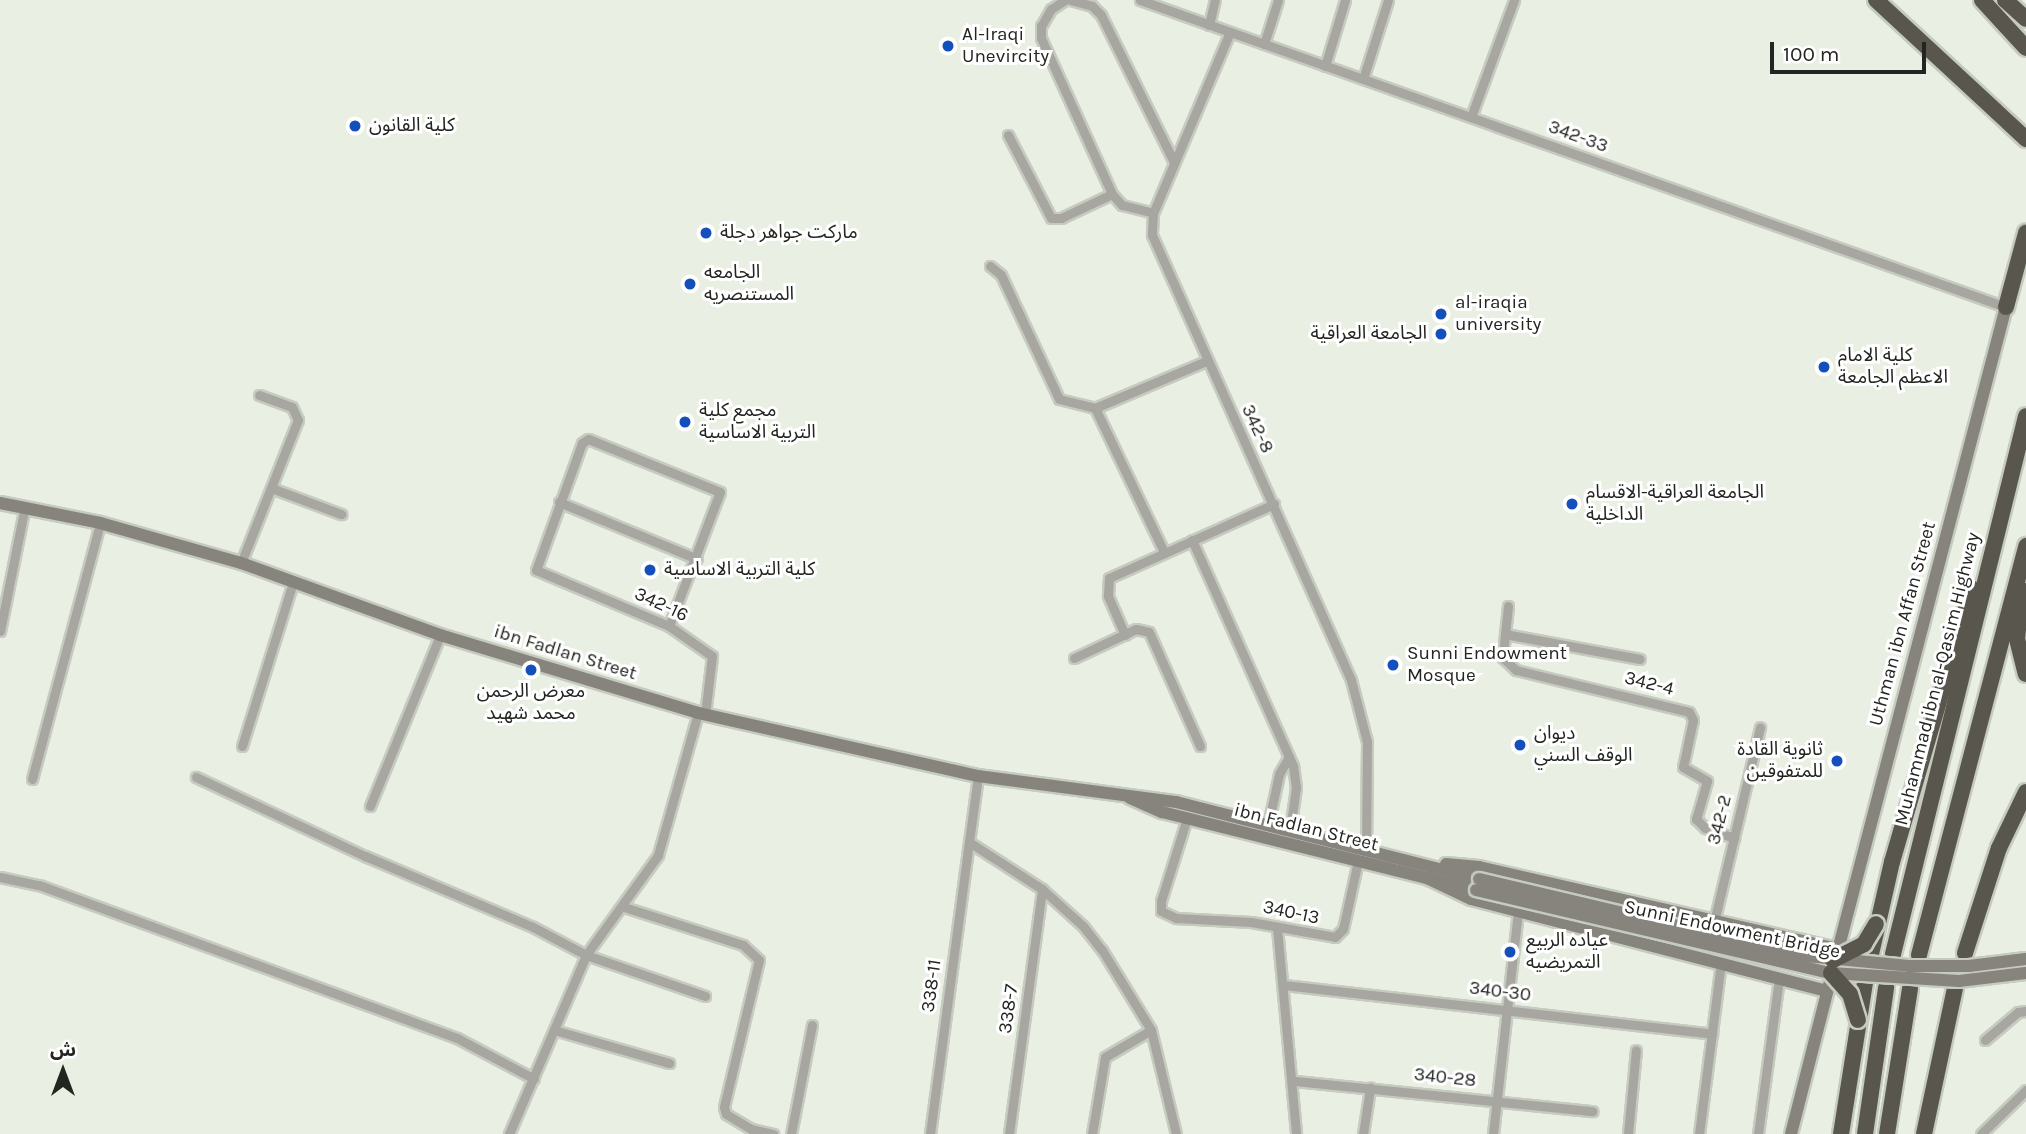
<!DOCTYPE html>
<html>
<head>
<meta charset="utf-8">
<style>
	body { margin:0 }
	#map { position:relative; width:2026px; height:1134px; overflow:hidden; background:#eaefe3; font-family:Karla,"Noto Sans Arabic",sans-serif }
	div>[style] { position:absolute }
	.roads { filter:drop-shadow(2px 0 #c6cbc0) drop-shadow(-2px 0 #c6cbc0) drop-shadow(0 2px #c6cbc0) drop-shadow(0 -2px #c6cbc0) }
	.street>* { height:9px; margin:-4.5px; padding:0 4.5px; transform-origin:4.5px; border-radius:4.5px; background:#a7a6a1 }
	.secondary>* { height:12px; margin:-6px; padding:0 6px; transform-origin:6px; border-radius:6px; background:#86847d }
	.highway>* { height:16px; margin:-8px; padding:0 8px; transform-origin:8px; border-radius:8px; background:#59574d }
	.bridges { filter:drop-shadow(2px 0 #c6cbc0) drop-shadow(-2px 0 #c6cbc0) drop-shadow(0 2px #c6cbc0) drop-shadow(0 -2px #c6cbc0) }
	.secondary-bridge>* { height:12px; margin:-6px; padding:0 6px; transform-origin:6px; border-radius:6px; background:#86847d }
	.highway-bridge>* { height:16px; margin:-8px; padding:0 8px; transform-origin:8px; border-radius:8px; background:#59574d }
	.dots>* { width:19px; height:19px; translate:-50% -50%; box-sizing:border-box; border:4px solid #fff; border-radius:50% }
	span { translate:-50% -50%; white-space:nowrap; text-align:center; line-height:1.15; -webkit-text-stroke:6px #fff; paint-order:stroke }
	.poi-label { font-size:19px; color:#232521 }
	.left { translate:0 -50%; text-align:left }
	.right { translate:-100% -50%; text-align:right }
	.street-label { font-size:19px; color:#232521 }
	.north { position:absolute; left:28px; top:1036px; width:70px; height:70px; -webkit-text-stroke:5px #fff; paint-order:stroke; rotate:0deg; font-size:19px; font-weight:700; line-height:28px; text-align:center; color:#232521 }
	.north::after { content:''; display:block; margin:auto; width:24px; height:32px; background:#232521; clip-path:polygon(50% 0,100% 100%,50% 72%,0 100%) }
	.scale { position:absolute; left:1770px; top:42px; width:156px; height:32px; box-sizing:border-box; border:4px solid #232521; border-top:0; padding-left:9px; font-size:21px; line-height:24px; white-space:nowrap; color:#232521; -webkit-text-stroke:5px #fff; paint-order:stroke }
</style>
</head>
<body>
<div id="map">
	<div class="roads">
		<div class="street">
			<i style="left:1065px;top:0;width:17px;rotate:147deg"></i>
			<i style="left:1051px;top:9px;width:20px;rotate:120deg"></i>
			<i style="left:1041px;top:26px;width:12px;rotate:90deg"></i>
			<i style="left:1041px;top:38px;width:171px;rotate:65.5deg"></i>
			<i style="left:1112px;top:194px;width:15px;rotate:48deg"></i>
			<i style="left:1122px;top:205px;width:32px;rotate:14deg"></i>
			<i style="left:1070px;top:0;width:23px;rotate:15deg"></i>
			<i style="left:1092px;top:6px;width:13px;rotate:45deg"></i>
			<i style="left:1101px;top:15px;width:164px;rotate:63.6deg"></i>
			<i style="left:1140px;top:0;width:919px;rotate:19.52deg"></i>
			<i style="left:1209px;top:25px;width:26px;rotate:-77deg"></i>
			<i style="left:1230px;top:32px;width:197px;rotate:113deg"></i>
			<i style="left:1153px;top:213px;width:22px;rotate:93deg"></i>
			<i style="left:1152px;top:235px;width:487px;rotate:65.9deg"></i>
			<i style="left:1351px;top:680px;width:64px;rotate:75.5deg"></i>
			<i style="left:1367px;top:742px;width:108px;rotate:90.5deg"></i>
			<i style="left:1264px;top:44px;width:46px;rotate:-72.3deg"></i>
			<i style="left:1325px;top:66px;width:69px;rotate:-73.1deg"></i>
			<i style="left:1363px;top:79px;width:83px;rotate:-72.4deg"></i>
			<i style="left:1471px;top:117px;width:125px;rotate:-69.8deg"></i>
			<i style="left:1008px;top:135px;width:93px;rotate:62.6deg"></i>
			<i style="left:1051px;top:218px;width:10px"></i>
			<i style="left:1061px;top:218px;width:56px;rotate:-25.2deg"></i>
			<i style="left:990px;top:266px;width:14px;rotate:39deg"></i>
			<i style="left:1001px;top:275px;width:137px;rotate:64.9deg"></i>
			<i style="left:1059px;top:399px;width:37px;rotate:14deg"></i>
			<i style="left:1095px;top:408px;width:121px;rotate:-22.9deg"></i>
			<i style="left:1095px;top:408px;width:160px;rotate:64.4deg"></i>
			<i style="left:274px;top:489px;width:72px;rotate:20.5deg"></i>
			<i style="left:559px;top:502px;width:149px;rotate:22.4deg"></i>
			<i style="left:1192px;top:540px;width:248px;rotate:65.9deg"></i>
			<i style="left:1293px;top:766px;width:21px;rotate:82deg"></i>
			<i style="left:1296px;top:787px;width:43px;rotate:97.9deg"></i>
			<i style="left:241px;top:563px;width:154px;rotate:-68.3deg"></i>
			<i style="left:298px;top:420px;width:14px;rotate:-115deg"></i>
			<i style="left:292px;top:407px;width:35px;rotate:-160deg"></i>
			<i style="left:1508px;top:606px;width:28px;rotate:96deg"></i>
			<i style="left:1505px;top:634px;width:137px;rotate:10.5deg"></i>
			<i style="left:669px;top:626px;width:143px;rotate:-69.2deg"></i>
			<i style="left:720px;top:492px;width:142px;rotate:-158.1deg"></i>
			<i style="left:588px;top:439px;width:7px;rotate:146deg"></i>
			<i style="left:582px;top:443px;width:135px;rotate:109.9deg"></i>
			<i style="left:536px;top:570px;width:144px;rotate:22.8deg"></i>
			<i style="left:669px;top:626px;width:52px;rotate:34.9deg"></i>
			<i style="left:712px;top:656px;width:59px;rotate:96.8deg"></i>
			<i style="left:0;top:631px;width:127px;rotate:-78.7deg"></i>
			<i style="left:1505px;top:634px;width:24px;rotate:95deg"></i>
			<i style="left:1503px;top:658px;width:18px;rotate:43deg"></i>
			<i style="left:1516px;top:670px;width:178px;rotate:13.6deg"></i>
			<i style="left:1689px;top:712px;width:9px;rotate:63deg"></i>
			<i style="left:1693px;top:720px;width:48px;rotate:102deg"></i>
			<i style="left:1683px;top:767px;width:28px;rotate:30deg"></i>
			<i style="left:1707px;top:781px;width:40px;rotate:106deg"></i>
			<i style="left:1696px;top:819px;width:13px;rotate:45deg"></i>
			<i style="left:1705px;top:828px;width:31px;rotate:19deg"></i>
			<i style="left:1125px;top:635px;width:43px;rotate:-113.6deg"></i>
			<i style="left:1108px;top:596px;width:18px;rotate:-87deg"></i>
			<i style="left:1109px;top:578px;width:181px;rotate:-24.2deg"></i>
			<i style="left:1074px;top:658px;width:68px;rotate:-25.1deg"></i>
			<i style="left:1136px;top:629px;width:13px;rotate:13deg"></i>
			<i style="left:1149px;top:632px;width:125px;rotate:65.9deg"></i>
			<i style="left:242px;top:746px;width:172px;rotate:-72.7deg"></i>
			<i style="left:978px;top:776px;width:67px;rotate:97.8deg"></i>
			<i style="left:969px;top:842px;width:87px;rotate:32.8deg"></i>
			<i style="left:1042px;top:889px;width:55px;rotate:42.1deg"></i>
			<i style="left:1083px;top:926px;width:31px;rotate:52deg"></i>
			<i style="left:1102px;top:950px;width:94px;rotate:58.5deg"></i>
			<i style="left:1151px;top:1030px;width:107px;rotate:76.5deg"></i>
			<i style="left:196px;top:777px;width:187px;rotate:25.1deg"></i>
			<i style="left:365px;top:856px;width:182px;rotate:22.9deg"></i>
			<i style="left:533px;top:927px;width:60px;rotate:27.8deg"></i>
			<i style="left:586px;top:955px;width:126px;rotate:19deg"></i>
			<i style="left:32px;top:779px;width:265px;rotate:-75.1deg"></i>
			<i style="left:370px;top:806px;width:185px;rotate:-67.7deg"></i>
			<i style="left:1187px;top:818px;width:87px;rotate:107.4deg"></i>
			<i style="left:1161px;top:901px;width:10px;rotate:90deg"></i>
			<i style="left:1161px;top:911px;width:17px;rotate:25deg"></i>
			<i style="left:1176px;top:918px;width:75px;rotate:3.1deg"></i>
			<i style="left:1251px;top:922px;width:85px;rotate:10.1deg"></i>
			<i style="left:1335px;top:937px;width:11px;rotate:-45deg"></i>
			<i style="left:1343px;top:929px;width:70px;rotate:-77.6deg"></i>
			<i style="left:1268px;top:825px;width:52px;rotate:-77.8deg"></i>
			<i style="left:1279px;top:774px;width:20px;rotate:-60deg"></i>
			<i style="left:0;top:877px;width:40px;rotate:12deg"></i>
			<i style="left:39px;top:885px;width:445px;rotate:20.1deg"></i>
			<i style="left:457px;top:1038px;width:87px;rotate:28deg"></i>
			<i style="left:624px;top:907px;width:125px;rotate:17.7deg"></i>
			<i style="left:743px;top:945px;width:22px;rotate:43deg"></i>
			<i style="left:759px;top:960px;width:151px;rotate:103.4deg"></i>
			<i style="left:724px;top:1107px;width:7px;rotate:74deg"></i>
			<i style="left:726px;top:1114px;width:29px;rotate:31deg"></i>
			<i style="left:751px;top:1129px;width:23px;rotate:13deg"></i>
			<i style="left:1714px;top:922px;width:200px;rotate:-76.7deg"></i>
			<i style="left:1277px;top:928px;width:207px;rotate:84.7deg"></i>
			<i style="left:1284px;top:985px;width:431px;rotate:6.5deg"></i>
			<i style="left:554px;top:1030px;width:120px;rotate:16deg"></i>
			<i style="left:1985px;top:1040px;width:43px;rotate:-40.3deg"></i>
			<i style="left:2018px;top:1012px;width:8px;rotate:-7deg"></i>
			<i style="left:1295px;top:1081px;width:299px;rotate:5.8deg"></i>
			<i style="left:509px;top:1134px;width:195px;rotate:-66.7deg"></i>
			<i style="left:586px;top:955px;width:123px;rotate:-54.2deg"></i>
			<i style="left:658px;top:855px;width:148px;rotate:-74.3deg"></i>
			<i style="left:791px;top:1134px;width:111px;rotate:-79.1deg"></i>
			<i style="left:930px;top:1134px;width:295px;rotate:-82.4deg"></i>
			<i style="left:1009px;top:1134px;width:247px;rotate:-82.3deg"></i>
			<i style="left:1092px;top:1134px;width:78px;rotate:-80.4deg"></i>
			<i style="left:1105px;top:1057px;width:53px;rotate:-30.4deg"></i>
			<i style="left:1363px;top:1134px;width:47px;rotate:-81.3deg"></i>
			<i style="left:1493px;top:1134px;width:223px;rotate:-83.6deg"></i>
			<i style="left:1628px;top:1134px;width:84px;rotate:-84.6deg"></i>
			<i style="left:1699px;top:1134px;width:172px;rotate:-82.7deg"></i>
			<i style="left:1758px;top:1134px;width:157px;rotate:-82.3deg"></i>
			<i style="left:1981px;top:1134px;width:63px;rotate:-44.4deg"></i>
		</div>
		<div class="secondary">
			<i style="left:0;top:503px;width:102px;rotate:11.3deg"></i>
			<i style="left:100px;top:523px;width:147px;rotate:15.8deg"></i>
			<i style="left:241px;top:563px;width:212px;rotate:19.9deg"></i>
			<i style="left:440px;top:635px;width:270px;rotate:16.8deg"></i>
			<i style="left:698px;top:713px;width:287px;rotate:12.7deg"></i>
			<i style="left:978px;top:776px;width:200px;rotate:7.5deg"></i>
			<i style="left:1176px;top:802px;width:313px;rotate:14.3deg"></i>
			<i style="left:1130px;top:798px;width:35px;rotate:24deg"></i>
			<i style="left:1162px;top:812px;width:324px;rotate:14deg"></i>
			<i style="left:1446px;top:864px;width:33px;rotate:5deg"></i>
			<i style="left:1479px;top:867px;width:368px;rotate:12.9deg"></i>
			<i style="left:1427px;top:878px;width:49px;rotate:25.5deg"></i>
			<i style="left:1471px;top:899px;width:368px;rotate:14.5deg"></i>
			<i style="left:1838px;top:950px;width:665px;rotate:-75.36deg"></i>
			<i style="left:1791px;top:1134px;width:154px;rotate:-75.7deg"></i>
		</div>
		<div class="highway">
			<i style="left:1876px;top:0;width:205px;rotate:42.8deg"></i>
			<i style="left:1982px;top:0;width:65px;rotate:47.5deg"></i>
			<i style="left:2005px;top:0;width:28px;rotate:42deg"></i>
			<i style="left:2006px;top:307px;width:77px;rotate:-74.9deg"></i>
			<i style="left:2022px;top:590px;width:49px;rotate:95.8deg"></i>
			<i style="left:2017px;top:639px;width:36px;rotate:76deg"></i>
			<i style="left:1965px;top:953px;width:110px;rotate:-72.1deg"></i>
			<i style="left:1999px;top:848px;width:62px;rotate:-64.3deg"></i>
			<i style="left:1893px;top:954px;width:554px;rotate:-76.11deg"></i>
			<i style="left:1919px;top:955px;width:423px;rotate:-75.3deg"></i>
			<i style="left:1869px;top:963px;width:104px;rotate:-77.2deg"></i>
			<i style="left:1892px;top:862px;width:285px;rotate:-73.7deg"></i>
			<i style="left:1841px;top:1134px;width:159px;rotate:-81deg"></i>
			<i style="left:1865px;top:1134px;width:148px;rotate:-81.8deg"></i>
			<i style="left:1887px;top:1134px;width:147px;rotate:-81deg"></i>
			<i style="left:1924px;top:1134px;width:149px;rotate:-78deg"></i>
		</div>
	</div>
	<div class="bridges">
		<div class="secondary-bridge">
			<i style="left:1479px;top:879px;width:336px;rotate:13.3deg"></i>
			<i style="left:1806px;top:956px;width:103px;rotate:5.5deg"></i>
			<i style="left:1909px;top:966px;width:60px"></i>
			<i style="left:1969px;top:966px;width:57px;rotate:-7deg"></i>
			<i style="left:1476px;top:890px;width:365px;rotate:13.2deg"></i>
			<i style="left:1831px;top:973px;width:128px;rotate:3.6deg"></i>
			<i style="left:1959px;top:981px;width:67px;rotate:-6.8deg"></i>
		</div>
		<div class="highway-bridge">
			<i style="left:1833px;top:960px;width:35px;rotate:-27deg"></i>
			<i style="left:1864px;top:944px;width:23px;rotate:-59deg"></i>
			<i style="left:1831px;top:973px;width:28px;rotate:48deg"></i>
			<i style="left:1850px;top:994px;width:27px;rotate:73deg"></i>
		</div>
	</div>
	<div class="dots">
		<i style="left:948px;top:46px;background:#1350bc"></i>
		<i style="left:355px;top:126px;background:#1350bc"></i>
		<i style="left:706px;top:233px;background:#1350bc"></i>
		<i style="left:690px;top:284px;background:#1350bc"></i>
		<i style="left:1441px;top:314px;background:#1350bc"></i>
		<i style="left:1441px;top:334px;background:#1350bc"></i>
		<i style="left:1824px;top:367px;background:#1350bc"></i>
		<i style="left:685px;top:422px;background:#1350bc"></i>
		<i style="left:1572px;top:504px;background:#1350bc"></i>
		<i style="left:650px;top:570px;background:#1350bc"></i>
		<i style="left:1393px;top:665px;background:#1350bc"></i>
		<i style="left:531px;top:670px;background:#1350bc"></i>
		<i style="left:1520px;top:745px;background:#1350bc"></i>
		<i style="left:1837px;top:761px;background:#1350bc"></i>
		<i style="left:1510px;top:952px;background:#1350bc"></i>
	</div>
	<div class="poi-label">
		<span class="left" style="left:962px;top:46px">Al-Iraqi<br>Unevircity</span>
		<span class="left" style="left:369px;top:126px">كلية القانون</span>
		<span class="left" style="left:720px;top:233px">ماركت جواهر دجلة</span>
		<span class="left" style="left:704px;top:284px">الجامعه<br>المستنصريه</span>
		<span class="left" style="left:1455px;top:314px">al-iraqia<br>university</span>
		<span class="right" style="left:1427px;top:334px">الجامعة العراقية</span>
		<span class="left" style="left:1838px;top:367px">كلية الامام<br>الاعظم الجامعة</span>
		<span class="left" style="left:699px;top:422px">مجمع كلية<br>التربية الاساسية</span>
		<span class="left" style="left:1586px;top:504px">الجامعة العراقية-الاقسام<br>الداخلية</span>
		<span class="left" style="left:664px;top:570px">كلية التربية الاساسية</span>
		<span class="left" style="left:1407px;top:665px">Sunni Endowment<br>Mosque</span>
		<span style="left:531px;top:703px">معرض الرحمن<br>محمد شهيد</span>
		<span class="left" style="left:1534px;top:745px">ديوان<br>الوقف السني</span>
		<span class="right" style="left:1823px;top:761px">ثانوية القادة<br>للمتفوقين</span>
		<span class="left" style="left:1526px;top:952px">عياده الربيع<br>التمريضيه</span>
	</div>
	<div class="street-label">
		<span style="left:1578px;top:137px;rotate:20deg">342-33</span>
		<span style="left:1257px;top:429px;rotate:65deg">342-8</span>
		<span style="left:661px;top:605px;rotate:25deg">342-16</span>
		<span style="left:1903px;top:624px;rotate:-75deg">Uthman ibn Affan Street</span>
		<span style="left:565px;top:653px;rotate:17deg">ibn Fadlan Street</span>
		<span style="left:1938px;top:679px;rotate:-76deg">Muhammad ibn al-Qasim Highway</span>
		<span style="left:1649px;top:684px;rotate:14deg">342-4</span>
		<span style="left:1720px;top:820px;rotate:-76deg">342-2</span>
		<span style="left:1306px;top:828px;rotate:14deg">ibn Fadlan Street</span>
		<span style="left:1291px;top:913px;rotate:12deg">340-13</span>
		<span style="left:1732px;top:930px;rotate:12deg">Sunni Endowment Bridge</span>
		<span style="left:932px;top:986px;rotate:-82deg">338-11</span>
		<span style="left:1500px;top:992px;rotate:7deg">340-30</span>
		<span style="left:1009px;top:1009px;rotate:-82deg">338-7</span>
		<span style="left:1445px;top:1078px;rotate:6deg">340-28</span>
	</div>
	<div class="north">ش</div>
	<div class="scale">100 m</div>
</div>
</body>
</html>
